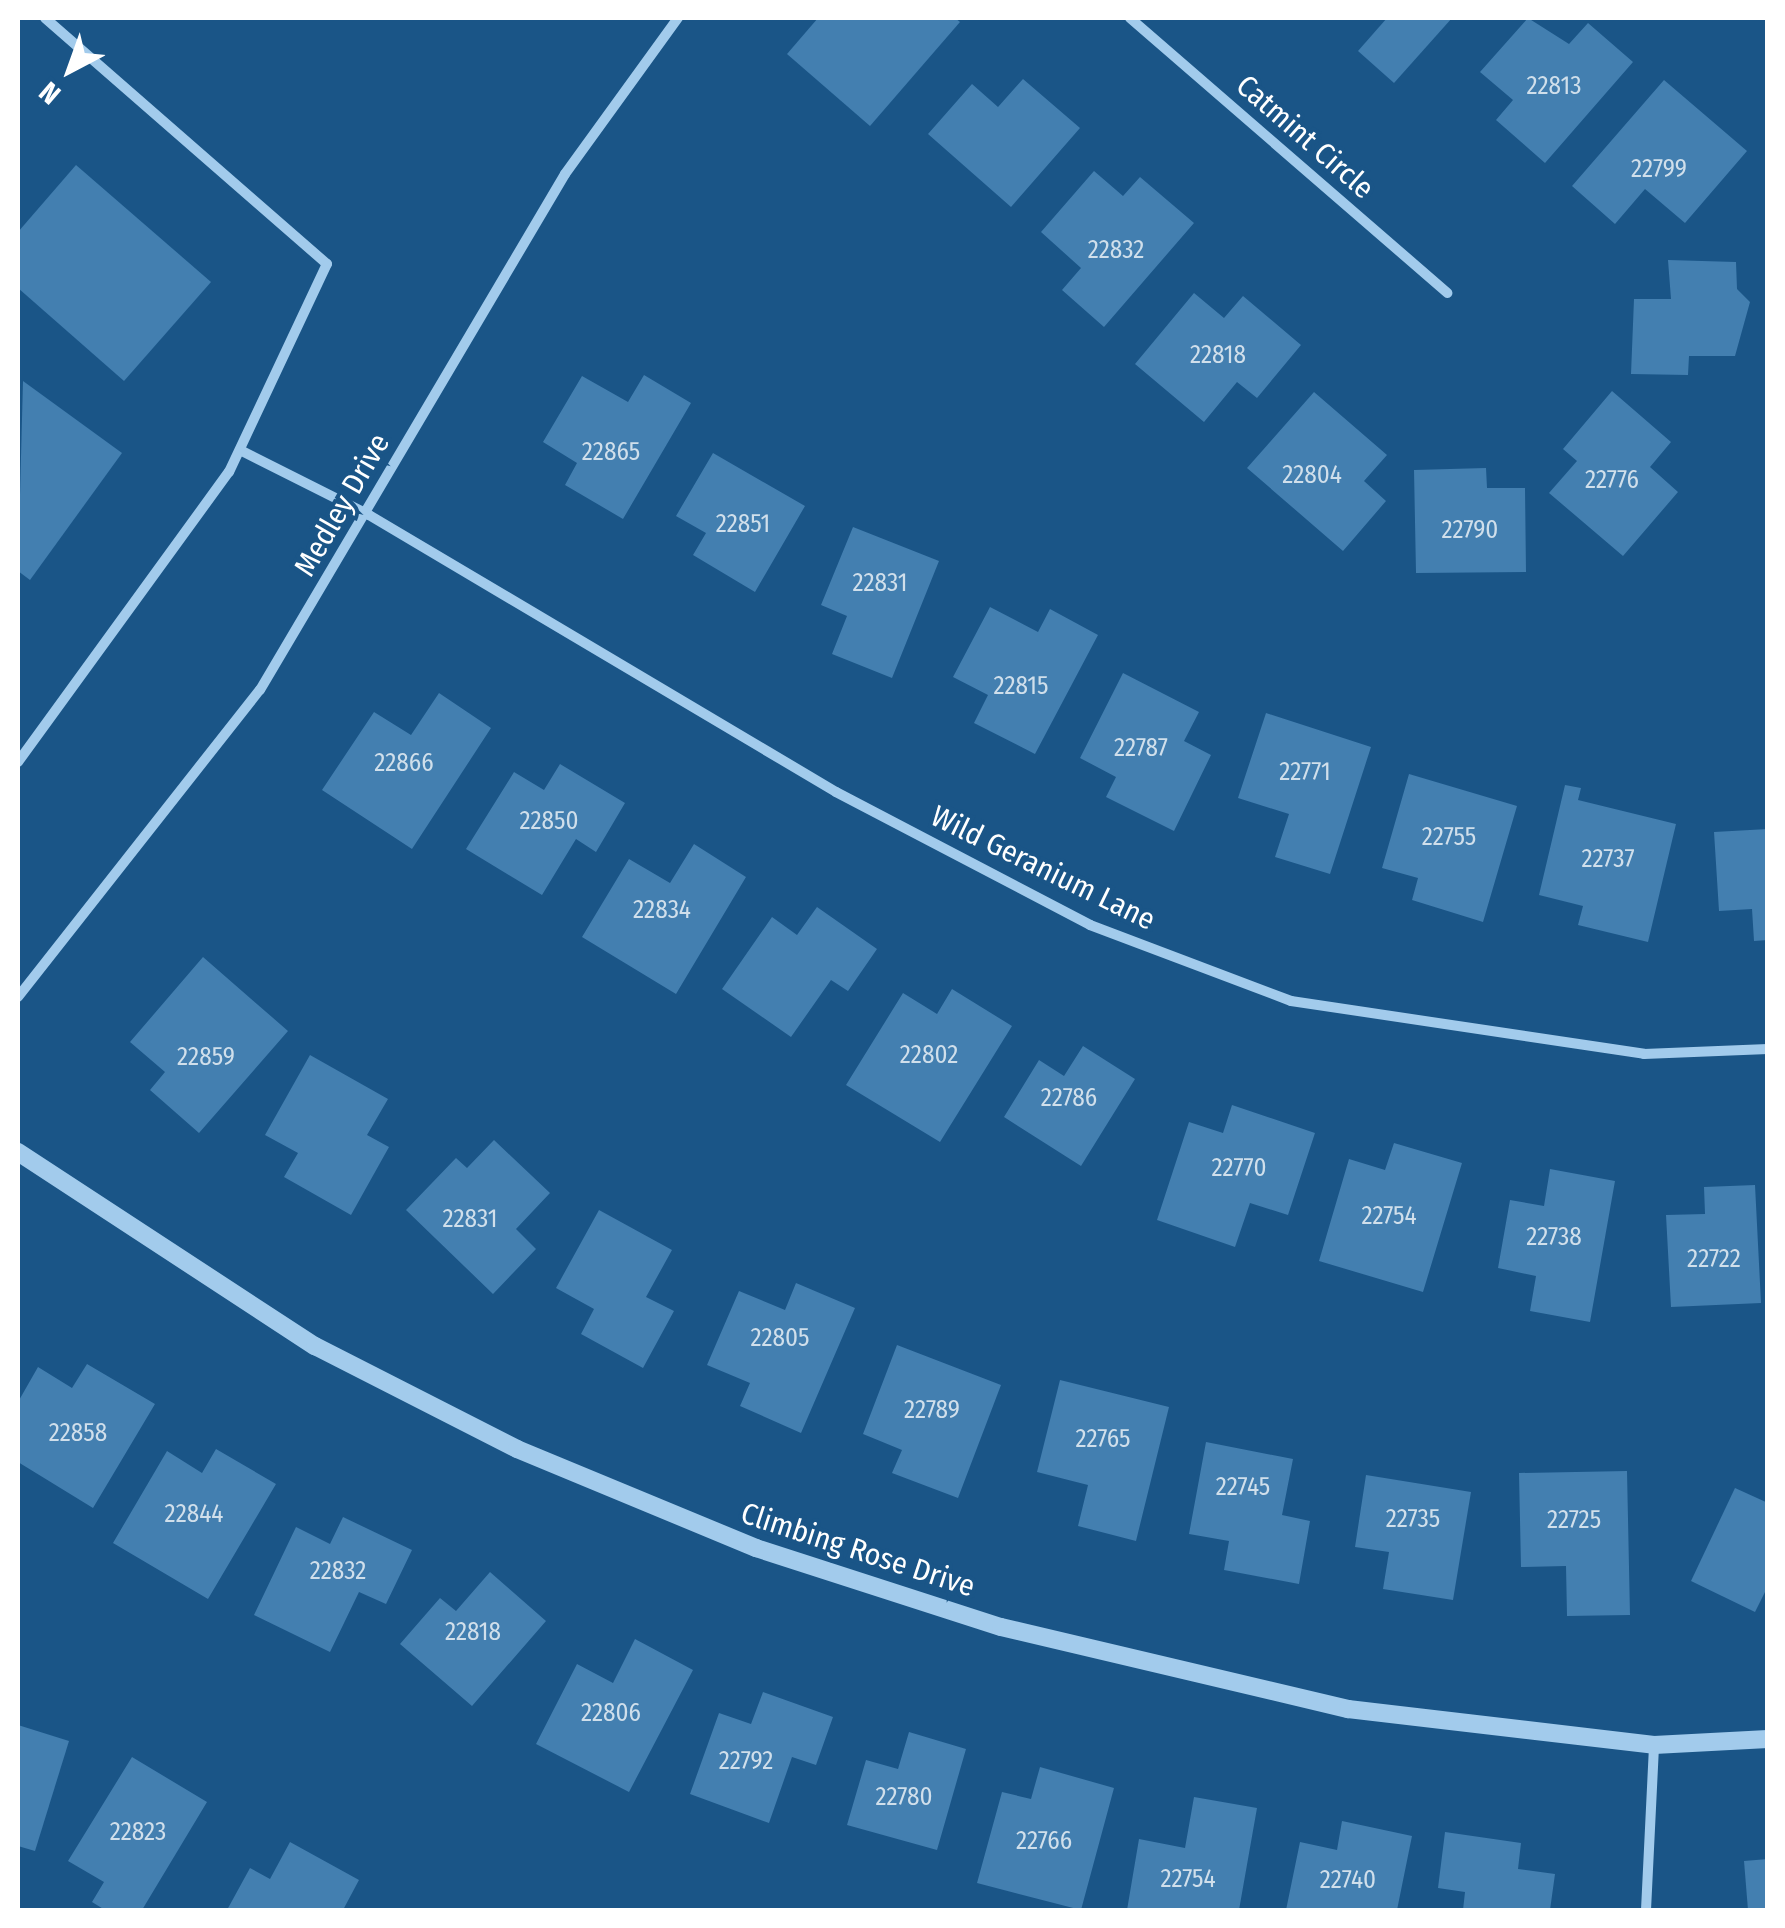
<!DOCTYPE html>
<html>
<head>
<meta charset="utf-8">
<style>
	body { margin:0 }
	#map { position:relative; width:1785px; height:1928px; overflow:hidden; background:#1a5587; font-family:"Fira Sans Condensed",sans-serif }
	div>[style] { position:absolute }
	.building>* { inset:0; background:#437fb0 }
	.minor>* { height:10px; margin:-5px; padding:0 5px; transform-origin:5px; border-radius:5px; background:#a2cbec }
	.tertiary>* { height:18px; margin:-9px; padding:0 9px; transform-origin:9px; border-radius:9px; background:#a2cbec }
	span { translate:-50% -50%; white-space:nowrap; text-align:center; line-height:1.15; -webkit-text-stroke:8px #1a5587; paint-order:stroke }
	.number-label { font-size:25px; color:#d0dfeb }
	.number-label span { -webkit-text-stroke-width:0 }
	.street-label { font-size:30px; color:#fff }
	.frame { position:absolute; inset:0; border:20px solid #fff; pointer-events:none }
	.north { position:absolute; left:20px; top:20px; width:100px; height:100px; -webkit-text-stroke:8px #1a5587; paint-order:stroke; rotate:221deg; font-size:28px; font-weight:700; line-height:40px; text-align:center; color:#fff }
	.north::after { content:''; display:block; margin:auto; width:35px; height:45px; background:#fff; clip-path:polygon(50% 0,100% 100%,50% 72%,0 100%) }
</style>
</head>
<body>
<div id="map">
	<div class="building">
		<i style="clip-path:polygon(818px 18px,955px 18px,960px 22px,870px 126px,787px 54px)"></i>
		<i style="clip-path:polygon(1387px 18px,1452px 18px,1394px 83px,1358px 51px)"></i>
		<i style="clip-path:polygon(1528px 18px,1569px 44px,1588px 23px,1633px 62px,1545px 163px,1496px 120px,1513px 100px,1480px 72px)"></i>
		<i style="clip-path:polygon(1023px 79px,1080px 128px,1011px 207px,928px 134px,972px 84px,998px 107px)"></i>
		<i style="clip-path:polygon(1664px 80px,1747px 151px,1685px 223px,1645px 189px,1615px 224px,1572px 186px)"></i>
		<i style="clip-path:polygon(76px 165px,211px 282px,124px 381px,18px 288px,18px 232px)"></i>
		<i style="clip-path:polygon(1094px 171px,1123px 196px,1140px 177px,1194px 223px,1104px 327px,1062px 290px,1081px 268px,1041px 232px)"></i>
		<i style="clip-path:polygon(1668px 260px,1736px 262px,1737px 289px,1750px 302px,1735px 356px,1689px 356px,1688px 375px,1631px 374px,1634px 299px,1671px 299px)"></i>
		<i style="clip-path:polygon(1194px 293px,1224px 318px,1243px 296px,1301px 345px,1257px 398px,1237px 382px,1204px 422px,1135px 364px)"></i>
		<i style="clip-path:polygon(644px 375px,691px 403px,623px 519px,565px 485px,577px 463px,543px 442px,582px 376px,628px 402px)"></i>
		<i style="clip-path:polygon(23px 381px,122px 453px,30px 580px,18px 571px)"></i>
		<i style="clip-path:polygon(1612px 391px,1671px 442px,1650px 467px,1678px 492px,1623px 556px,1549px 493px,1577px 461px,1563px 449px)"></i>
		<i style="clip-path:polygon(1314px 392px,1387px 455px,1364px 481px,1386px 501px,1343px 551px,1247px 468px)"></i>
		<i style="clip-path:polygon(713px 453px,805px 506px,755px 592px,693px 555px,706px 533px,676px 516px)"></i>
		<i style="clip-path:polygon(1486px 468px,1487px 488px,1525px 488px,1526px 572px,1416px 573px,1414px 470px)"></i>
		<i style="clip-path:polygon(853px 527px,939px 561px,892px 678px,832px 654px,847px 616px,821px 605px)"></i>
		<i style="clip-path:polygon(990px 607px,1038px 632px,1050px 609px,1098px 635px,1035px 754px,974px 723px,988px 695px,953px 677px)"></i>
		<i style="clip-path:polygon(1123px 673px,1199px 712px,1184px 741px,1211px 755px,1174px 831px,1106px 797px,1116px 777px,1080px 758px)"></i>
		<i style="clip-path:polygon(439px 693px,491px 728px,412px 849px,322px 790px,374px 712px,411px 735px)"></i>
		<i style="clip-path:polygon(1266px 713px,1371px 747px,1330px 874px,1275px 857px,1289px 814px,1238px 798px)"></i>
		<i style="clip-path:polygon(560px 764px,625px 803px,596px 852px,576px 839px,542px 895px,466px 849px,514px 772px,544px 790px)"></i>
		<i style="clip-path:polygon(1409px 774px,1517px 806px,1483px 922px,1412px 900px,1418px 878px,1382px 868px)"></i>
		<i style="clip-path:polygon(1565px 785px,1581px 788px,1578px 800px,1676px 824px,1648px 942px,1578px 925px,1583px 906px,1539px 895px)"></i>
		<i style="clip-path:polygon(1768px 829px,1768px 940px,1754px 941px,1752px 909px,1719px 911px,1714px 832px)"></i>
		<i style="clip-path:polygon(694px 844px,746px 877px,676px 994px,582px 937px,629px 859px,670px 883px)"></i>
		<i style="clip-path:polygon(817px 907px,877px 949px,848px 991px,831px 980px,791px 1037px,722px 989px,772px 917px,797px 935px)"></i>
		<i style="clip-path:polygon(203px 957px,288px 1031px,199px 1133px,150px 1090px,165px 1072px,130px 1042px)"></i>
		<i style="clip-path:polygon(952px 989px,1012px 1026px,940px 1142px,846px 1085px,903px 993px,937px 1014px)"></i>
		<i style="clip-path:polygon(1083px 1046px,1135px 1079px,1081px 1166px,1004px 1117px,1039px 1060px,1064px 1076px)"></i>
		<i style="clip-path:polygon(310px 1055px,388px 1099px,367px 1135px,389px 1147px,351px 1215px,284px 1177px,298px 1153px,265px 1135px)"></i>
		<i style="clip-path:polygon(1232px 1105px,1315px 1133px,1288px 1215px,1250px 1203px,1235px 1247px,1157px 1220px,1189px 1122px,1223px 1133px)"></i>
		<i style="clip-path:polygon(494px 1140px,550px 1193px,516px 1229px,536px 1249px,493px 1294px,406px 1210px,456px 1158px,467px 1168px)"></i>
		<i style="clip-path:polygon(1394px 1143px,1462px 1163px,1423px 1292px,1319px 1261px,1349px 1159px,1385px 1170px)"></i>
		<i style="clip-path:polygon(1550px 1169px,1615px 1181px,1590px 1322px,1530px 1311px,1536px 1276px,1498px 1268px,1510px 1200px,1544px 1206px)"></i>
		<i style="clip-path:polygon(1755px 1185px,1761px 1303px,1671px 1307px,1666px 1215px,1705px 1214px,1704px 1187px)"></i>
		<i style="clip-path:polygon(599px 1210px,672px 1250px,646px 1297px,674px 1311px,643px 1368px,581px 1334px,594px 1309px,556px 1288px)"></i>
		<i style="clip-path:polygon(796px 1283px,855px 1308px,801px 1433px,740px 1406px,750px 1383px,707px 1365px,739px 1291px,785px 1310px)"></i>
		<i style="clip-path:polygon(897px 1345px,1001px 1385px,958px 1498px,892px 1473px,902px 1450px,863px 1434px)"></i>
		<i style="clip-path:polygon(87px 1364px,155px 1404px,93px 1508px,18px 1462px,18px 1402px,38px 1367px,72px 1388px)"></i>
		<i style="clip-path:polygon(1060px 1380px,1169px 1407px,1136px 1541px,1078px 1526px,1088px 1485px,1037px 1472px)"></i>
		<i style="clip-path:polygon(1206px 1442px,1293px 1459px,1282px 1515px,1310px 1521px,1299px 1584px,1224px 1570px,1229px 1541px,1189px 1534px)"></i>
		<i style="clip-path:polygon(216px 1449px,276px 1484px,208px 1599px,113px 1543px,167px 1451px,202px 1473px)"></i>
		<i style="clip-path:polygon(1627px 1471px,1630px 1615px,1567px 1616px,1566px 1566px,1521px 1567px,1519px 1473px)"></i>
		<i style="clip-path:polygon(1366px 1475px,1471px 1492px,1453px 1600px,1383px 1589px,1389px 1552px,1355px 1547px)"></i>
		<i style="clip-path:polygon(1735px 1488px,1768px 1503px,1768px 1586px,1755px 1612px,1691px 1581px)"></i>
		<i style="clip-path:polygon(343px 1517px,412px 1550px,386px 1604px,359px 1592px,330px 1652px,254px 1615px,296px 1527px,330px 1544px)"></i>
		<i style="clip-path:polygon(490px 1572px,546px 1621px,472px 1706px,400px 1644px,440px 1598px,456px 1611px)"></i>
		<i style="clip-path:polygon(635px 1639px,693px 1670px,629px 1792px,536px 1744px,577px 1664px,613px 1683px)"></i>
		<i style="clip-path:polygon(763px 1692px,833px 1717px,816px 1765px,792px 1757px,769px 1823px,690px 1794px,719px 1713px,751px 1724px)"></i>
		<i style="clip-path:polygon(18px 1725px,69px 1741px,35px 1851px,18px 1846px)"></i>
		<i style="clip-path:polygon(909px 1732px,966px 1749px,937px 1850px,847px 1825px,866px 1760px,898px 1769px)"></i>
		<i style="clip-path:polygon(132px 1757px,207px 1802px,142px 1910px,105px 1910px,92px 1902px,104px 1882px,68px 1861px)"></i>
		<i style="clip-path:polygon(1040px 1767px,1114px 1788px,1081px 1910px,977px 1883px,1002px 1792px,1031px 1799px)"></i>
		<i style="clip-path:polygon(1194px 1797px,1257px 1808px,1239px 1910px,1127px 1910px,1139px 1839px,1185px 1848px)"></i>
		<i style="clip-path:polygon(1342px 1821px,1412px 1836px,1397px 1910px,1286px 1910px,1300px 1842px,1337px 1850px)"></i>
		<i style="clip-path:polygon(1445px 1832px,1521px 1843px,1518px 1869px,1555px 1874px,1550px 1910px,1463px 1910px,1465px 1892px,1438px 1888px)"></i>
		<i style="clip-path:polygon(290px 1842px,359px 1880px,343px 1910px,227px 1910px,250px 1868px,270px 1879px)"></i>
		<i style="clip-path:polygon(1768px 1859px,1768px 1910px,1748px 1910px,1744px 1861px)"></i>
	</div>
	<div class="minor">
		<i style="left:1130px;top:18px;width:420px;rotate:40.9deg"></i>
		<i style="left:240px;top:450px;width:144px;rotate:26.7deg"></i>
		<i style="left:369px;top:515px;width:543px;rotate:30.67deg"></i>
		<i style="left:836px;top:792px;width:287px;rotate:27.6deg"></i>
		<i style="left:1090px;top:925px;width:215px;rotate:20.7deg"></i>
		<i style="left:1291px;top:1001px;width:357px;rotate:8.5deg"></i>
		<i style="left:1644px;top:1054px;width:124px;rotate:-2.3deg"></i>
		<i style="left:18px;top:762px;width:359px;rotate:-54deg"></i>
		<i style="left:229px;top:472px;width:230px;rotate:-64.8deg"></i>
		<i style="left:327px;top:264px;width:374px;rotate:-138.9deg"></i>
		<i style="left:18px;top:997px;width:391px;rotate:-51.8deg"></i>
		<i style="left:260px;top:690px;width:599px;rotate:-59.41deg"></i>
		<i style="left:565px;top:174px;width:193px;rotate:-54.1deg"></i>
		<i style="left:1646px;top:1910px;width:165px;rotate:-87.2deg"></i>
	</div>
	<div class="tertiary">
		<i style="left:18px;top:1152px;width:355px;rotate:33.2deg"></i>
		<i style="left:315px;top:1346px;width:227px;rotate:27deg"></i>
		<i style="left:517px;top:1449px;width:259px;rotate:22.5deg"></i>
		<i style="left:756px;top:1548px;width:257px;rotate:17.9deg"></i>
		<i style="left:1001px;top:1627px;width:357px;rotate:13.3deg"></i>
		<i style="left:1348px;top:1709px;width:308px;rotate:6.7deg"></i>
		<i style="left:1654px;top:1745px;width:114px;rotate:-3deg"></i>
	</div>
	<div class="number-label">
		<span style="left:1554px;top:86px">22813</span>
		<span style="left:1659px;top:169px">22799</span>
		<span style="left:1116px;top:250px">22832</span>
		<span style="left:1218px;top:355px">22818</span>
		<span style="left:611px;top:452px">22865</span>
		<span style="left:1312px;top:475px">22804</span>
		<span style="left:1612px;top:480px">22776</span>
		<span style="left:743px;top:524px">22851</span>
		<span style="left:1470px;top:530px">22790</span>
		<span style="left:880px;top:583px">22831</span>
		<span style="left:1021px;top:686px">22815</span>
		<span style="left:1141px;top:748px">22787</span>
		<span style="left:404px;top:763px">22866</span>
		<span style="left:1305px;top:772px">22771</span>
		<span style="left:549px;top:821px">22850</span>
		<span style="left:1449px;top:837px">22755</span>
		<span style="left:1608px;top:859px">22737</span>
		<span style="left:662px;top:910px">22834</span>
		<span style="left:929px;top:1055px">22802</span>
		<span style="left:206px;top:1057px">22859</span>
		<span style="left:1069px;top:1098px">22786</span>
		<span style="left:1239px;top:1168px">22770</span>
		<span style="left:1389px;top:1216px">22754</span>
		<span style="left:470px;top:1219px">22831</span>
		<span style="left:1554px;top:1237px">22738</span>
		<span style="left:1714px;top:1259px">22722</span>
		<span style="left:780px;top:1338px">22805</span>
		<span style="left:932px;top:1410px">22789</span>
		<span style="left:78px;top:1433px">22858</span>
		<span style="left:1103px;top:1439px">22765</span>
		<span style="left:1243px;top:1487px">22745</span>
		<span style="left:194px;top:1514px">22844</span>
		<span style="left:1413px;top:1519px">22735</span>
		<span style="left:1574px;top:1520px">22725</span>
		<span style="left:338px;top:1571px">22832</span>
		<span style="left:473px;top:1632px">22818</span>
		<span style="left:611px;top:1713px">22806</span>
		<span style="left:746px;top:1761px">22792</span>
		<span style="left:904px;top:1797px">22780</span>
		<span style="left:138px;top:1832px">22823</span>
		<span style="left:1044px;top:1841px">22766</span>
		<span style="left:1188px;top:1879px">22754</span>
		<span style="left:1348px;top:1880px">22740</span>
	</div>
	<div class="street-label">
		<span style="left:1305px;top:137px;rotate:41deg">Catmint Circle</span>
		<span style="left:342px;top:505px;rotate:-60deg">Medley Drive</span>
		<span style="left:1043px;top:868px;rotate:26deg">Wild Geranium Lane</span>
		<span style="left:858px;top:1550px;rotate:18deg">Climbing Rose Drive</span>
	</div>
	<div class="frame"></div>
	<div class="north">N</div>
</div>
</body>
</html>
